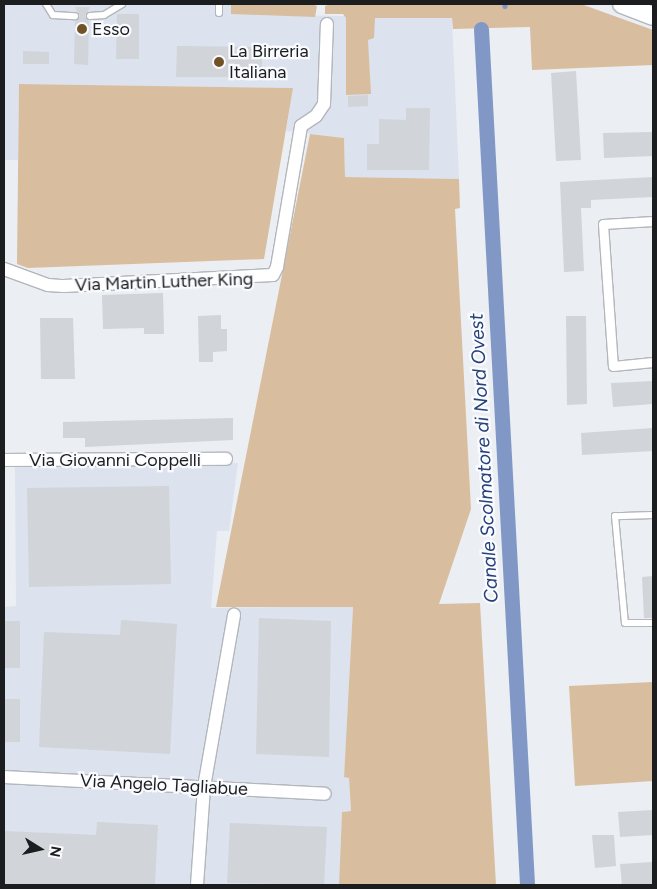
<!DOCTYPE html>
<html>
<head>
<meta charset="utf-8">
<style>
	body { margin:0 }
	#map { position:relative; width:657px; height:889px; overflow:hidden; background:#ebeef3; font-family:Figtree,sans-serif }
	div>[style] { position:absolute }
	.built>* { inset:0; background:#dce2ee }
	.green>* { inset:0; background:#d8be9f }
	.stream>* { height:4.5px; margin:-2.25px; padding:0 2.25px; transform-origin:2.25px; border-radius:2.25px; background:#8198c6 }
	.canal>* { height:15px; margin:-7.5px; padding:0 7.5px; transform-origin:7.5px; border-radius:7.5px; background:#8198c6 }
	.building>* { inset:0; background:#d1d4d9 }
	.roads { filter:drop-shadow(1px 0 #b3b6bb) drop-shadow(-1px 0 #b3b6bb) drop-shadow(0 1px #b3b6bb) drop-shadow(0 -1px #b3b6bb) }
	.service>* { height:6px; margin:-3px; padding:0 3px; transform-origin:3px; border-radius:3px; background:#fff }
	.pedestrian>* { height:9px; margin:-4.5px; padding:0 4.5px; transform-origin:4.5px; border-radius:4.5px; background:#fff }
	.minor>* { height:12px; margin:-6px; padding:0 6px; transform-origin:6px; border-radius:6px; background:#fff }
	.secondary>* { height:18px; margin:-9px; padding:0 9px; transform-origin:9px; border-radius:9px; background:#fff }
	.dots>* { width:14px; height:14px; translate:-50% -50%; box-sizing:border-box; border:2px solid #fafbff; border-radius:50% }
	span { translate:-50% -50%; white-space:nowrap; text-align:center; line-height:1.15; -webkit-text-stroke:4.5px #fafbff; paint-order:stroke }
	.poi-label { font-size:18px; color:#1c1d1f }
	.left { translate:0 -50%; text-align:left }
	.street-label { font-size:18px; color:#1c1d1f }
	.water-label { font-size:19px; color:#264079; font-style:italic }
	.frame { position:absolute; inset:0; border:5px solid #1c1d1f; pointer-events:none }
	.north { position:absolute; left:15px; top:824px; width:50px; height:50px; -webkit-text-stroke:4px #fafbff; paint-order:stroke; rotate:100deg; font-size:14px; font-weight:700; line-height:20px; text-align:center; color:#1c1d1f }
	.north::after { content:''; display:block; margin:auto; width:18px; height:22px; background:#1c1d1f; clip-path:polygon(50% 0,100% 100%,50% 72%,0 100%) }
</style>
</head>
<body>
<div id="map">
	<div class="built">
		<i style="clip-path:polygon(4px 4px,231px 4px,231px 14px,452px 18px,459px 179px,345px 177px,344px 138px,286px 131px,293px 88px,19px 84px,18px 160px,4px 160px)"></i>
		<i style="clip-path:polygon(238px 463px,229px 531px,217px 531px,211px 608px,353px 606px,344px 777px,349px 777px,351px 811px,342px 812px,339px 885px,4px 885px,4px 607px,16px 606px,15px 467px)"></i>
	</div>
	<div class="green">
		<i style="clip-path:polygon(231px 4px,312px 4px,317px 6px,315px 17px,231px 14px)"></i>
		<i style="clip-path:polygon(331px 4px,581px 4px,653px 30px,653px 65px,532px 70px,530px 27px,453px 29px,452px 18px,375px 18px,374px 38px,368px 40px,371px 94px,346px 95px,346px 18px,343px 14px,325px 14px,325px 6px)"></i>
		<i style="clip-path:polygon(19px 84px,293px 88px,264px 259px,28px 268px,17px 264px)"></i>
		<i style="clip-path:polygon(310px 134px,344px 138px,345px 177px,459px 179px,460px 208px,455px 209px,471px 509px,439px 604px,480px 603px,496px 885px,339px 885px,342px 812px,351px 811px,349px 778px,344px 777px,353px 607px,216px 607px)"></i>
		<i style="clip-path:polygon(653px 682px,653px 781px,575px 786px,569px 686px)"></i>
	</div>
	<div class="stream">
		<i style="left:505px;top:4px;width:2px;rotate:90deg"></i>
	</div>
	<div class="canal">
		<i style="left:481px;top:29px;width:857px;rotate:86.92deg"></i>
	</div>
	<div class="building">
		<i style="clip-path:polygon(75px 7px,90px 7px,85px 16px,89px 21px,88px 65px,74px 64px,75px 21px,80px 16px)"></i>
		<i style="clip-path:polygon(117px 14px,139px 14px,139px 59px,116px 59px)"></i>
		<i style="clip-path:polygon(177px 46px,262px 47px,262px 77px,176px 77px)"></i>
		<i style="clip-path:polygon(23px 51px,49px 52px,49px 64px,23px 64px)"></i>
		<i style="clip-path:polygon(576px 71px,581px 160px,556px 161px,551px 73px)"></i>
		<i style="clip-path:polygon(368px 95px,368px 106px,348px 107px,348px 96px)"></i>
		<i style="clip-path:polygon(406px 108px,430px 108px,429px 170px,367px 170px,367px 144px,379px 144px,379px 119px,406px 120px)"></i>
		<i style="clip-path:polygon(653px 132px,653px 156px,604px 158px,603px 133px)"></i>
		<i style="clip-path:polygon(653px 177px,653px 197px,591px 200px,591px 208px,581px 208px,584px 271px,564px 272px,560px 182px)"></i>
		<i style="clip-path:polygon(163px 293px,164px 334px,144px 334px,144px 328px,103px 329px,102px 295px)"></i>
		<i style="clip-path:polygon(221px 315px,221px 329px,227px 329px,227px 351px,213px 352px,213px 362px,199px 362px,198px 316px)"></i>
		<i style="clip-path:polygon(566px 316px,586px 316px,587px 404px,567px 405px)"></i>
		<i style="clip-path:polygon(40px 318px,73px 318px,75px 379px,41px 379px)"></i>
		<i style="clip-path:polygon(653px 381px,653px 404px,613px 407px,611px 383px)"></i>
		<i style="clip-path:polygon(233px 418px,233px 440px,85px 447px,85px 438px,63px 438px,63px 422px)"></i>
		<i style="clip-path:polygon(653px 428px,653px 451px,582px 455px,581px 433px)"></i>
		<i style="clip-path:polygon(169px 486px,171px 584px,29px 587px,27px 488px)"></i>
		<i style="clip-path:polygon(653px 576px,653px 618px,644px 618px,642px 577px)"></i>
		<i style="clip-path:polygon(259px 618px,331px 621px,329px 757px,256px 754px)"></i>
		<i style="clip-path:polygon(121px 620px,177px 624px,170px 754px,39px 747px,44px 632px,120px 635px)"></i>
		<i style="clip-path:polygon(4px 621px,20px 621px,20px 668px,4px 668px)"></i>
		<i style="clip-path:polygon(4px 699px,20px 699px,20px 742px,4px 742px)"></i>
		<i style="clip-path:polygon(653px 810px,653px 835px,620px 837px,618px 812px)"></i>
		<i style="clip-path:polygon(97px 822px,158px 825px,155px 885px,4px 885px,4px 831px,96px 835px)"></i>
		<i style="clip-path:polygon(230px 823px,327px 827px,324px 885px,227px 883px)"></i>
		<i style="clip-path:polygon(592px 835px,614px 835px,616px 866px,595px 868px)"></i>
		<i style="clip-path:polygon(653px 862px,653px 885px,622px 885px,620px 864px)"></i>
	</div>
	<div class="roads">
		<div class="service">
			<i style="left:46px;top:4px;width:13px;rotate:58deg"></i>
			<i style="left:53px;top:15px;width:22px;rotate:3deg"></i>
			<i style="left:219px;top:13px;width:9px;rotate:-90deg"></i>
			<i style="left:90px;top:16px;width:14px;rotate:-4deg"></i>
			<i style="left:104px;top:15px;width:21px;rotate:-31deg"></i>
			<i style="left:653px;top:515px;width:38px;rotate:178deg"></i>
			<i style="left:615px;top:516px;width:107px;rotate:84.7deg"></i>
			<i style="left:625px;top:623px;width:28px"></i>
		</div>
		<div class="pedestrian">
			<i style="left:653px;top:221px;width:50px;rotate:176.6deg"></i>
			<i style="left:603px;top:224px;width:142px;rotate:86deg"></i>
			<i style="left:613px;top:366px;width:40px;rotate:-5.7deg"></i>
		</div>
		<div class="minor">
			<i style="left:4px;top:269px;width:47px;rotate:20deg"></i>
			<i style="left:48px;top:285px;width:16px;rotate:4deg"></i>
			<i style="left:64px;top:286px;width:209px;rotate:-3deg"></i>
			<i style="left:273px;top:275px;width:9px;rotate:-63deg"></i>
			<i style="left:277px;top:267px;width:143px;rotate:-80.3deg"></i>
			<i style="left:301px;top:126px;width:18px;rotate:-34deg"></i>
			<i style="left:316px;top:116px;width:14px;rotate:-56deg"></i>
			<i style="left:324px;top:104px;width:80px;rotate:-87.9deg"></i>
			<i style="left:4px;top:460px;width:222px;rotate:-0.3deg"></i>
			<i style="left:4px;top:777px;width:321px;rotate:3deg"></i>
			<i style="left:197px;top:885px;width:98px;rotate:-85.9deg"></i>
			<i style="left:204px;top:787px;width:175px;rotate:-80.1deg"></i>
		</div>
		<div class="secondary">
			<i style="left:622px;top:4px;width:33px;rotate:21deg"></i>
		</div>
	</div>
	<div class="dots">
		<i style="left:82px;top:29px;background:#715227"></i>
		<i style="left:219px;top:62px;background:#715227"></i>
	</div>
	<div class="poi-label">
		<span class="left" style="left:92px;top:29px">Esso</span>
		<span class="left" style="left:229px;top:62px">La Birreria<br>Italiana</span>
	</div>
	<div class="street-label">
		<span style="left:164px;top:282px;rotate:-2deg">Via Martin Luther King</span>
		<span style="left:115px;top:460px">Via Giovanni Coppelli</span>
		<span style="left:164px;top:785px;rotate:3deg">Via Angelo Tagliabue</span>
	</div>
	<div class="water-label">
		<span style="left:484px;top:458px;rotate:-93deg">Canale Scolmatore di Nord Ovest</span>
	</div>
	<div class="frame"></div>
	<div class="north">N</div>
</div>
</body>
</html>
